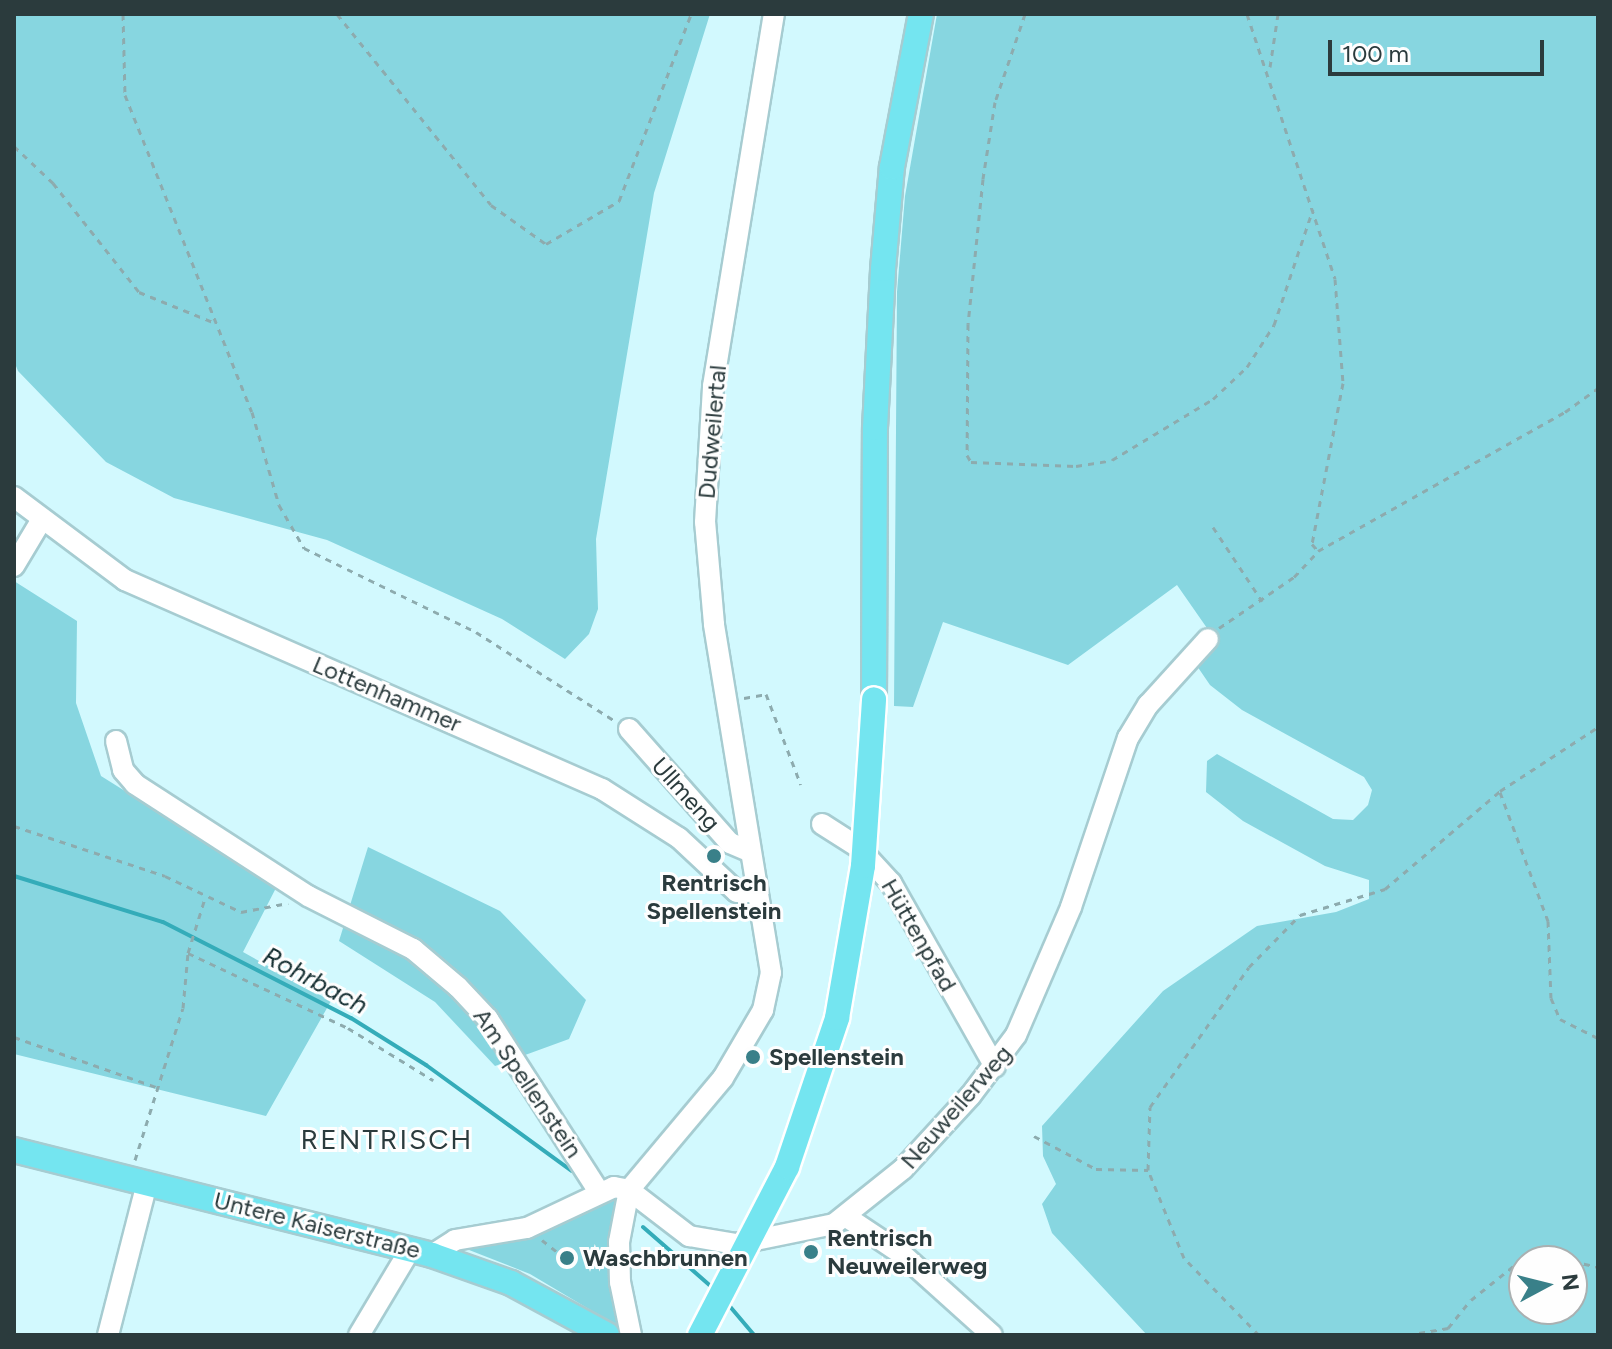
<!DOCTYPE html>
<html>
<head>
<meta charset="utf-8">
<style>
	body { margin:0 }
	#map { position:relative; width:1612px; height:1349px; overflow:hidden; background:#d2f9fe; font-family:Figtree,sans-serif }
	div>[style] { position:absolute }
	.green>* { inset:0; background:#87d6e0 }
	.stream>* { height:4px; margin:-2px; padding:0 2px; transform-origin:2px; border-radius:2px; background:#34acb9 }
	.path>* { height:3px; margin-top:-1.5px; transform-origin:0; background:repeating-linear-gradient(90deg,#8dabae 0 6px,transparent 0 12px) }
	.roads { filter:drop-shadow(2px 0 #a6ccd1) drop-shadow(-2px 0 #a6ccd1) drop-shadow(0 2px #a6ccd1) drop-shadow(0 -2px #a6ccd1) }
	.minor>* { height:20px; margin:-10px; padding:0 10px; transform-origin:10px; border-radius:10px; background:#fff }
	.major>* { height:24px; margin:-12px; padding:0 12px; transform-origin:12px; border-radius:12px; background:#74e5f0 }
	.bridges { filter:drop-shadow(2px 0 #fff) drop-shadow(-2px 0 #fff) drop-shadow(0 2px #fff) drop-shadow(0 -2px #fff) }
	.major-bridge>* { height:24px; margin:-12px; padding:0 12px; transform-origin:12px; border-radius:12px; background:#74e5f0 }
	.dots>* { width:22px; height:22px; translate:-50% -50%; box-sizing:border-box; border:4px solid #fefefe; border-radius:50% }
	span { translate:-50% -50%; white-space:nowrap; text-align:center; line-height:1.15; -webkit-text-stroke:6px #fefefe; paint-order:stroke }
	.street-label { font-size:24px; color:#2b3b3d }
	.poi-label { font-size:24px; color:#2b3b3d; font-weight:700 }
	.left { translate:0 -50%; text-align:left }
	.water-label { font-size:26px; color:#142e31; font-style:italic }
	.quarter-label { font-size:28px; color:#2b3b3d; letter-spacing:2px }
	.frame { position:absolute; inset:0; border:16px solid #2b3b3d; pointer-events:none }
	.north { position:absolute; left:1508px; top:1245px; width:80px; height:80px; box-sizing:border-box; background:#fefefe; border:2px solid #aab0b1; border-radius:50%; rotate:83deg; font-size:22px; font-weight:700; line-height:32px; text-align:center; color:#2b3b3d }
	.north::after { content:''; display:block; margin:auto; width:28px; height:36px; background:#398089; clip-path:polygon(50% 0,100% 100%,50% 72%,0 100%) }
	.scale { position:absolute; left:1328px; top:40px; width:216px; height:36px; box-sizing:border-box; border:4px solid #2b3b3d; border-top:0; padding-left:10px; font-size:24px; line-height:28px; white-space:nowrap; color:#2b3b3d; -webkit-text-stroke:6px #fefefe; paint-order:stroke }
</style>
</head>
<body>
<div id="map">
	<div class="green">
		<i style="clip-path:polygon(14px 14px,710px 14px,654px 193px,596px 539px,598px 609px,589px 634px,565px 659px,502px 619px,327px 540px,174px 498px,106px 462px,18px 371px,14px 361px)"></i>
		<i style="clip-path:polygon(evenodd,937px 14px,1598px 14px,1598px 1335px,1147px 1335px,1052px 1233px,1042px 1204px,1056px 1184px,1043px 1156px,1042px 1126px,1163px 991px,1257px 926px,1336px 912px,1369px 899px,1369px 880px,1325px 866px,1243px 821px,1206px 792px,1207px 761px,1217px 754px,1333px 819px,1353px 820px,1368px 805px,1372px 790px,1364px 777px,1242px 710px,1210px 685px,1197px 666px,1216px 641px,1177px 585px,1068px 665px,943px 622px,913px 707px,894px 706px,897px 292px,905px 196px,937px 14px,1524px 1261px,1572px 1261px,1572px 1309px,1524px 1309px,1524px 1261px)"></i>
		<i style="clip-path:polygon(14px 581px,77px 621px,76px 703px,101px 776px,277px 886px,243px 952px,331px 1001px,266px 1116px,14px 1054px)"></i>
		<i style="clip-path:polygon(368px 847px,500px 911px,586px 1000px,569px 1039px,495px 1066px,435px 1002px,339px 941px)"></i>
		<i style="clip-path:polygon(616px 1198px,611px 1240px,620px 1320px,614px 1324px,530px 1274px,464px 1248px,538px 1234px)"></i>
	</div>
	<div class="stream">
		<i style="left:14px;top:876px;width:156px;rotate:17.2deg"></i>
		<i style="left:163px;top:922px;width:211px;rotate:27.1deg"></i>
		<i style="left:351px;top:1018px;width:89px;rotate:32.1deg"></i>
		<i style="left:426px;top:1065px;width:180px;rotate:36deg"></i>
		<i style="left:643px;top:1227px;width:93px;rotate:41.1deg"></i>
		<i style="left:727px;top:1303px;width:42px;rotate:49.8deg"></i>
	</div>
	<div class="path">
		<i style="left:123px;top:14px;width:81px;rotate:88.6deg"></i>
		<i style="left:125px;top:95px;width:341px;rotate:68.2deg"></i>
		<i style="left:252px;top:412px;width:97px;rotate:73.8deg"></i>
		<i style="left:279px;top:505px;width:50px;rotate:59.8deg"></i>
		<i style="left:304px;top:548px;width:191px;rotate:26deg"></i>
		<i style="left:476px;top:632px;width:165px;rotate:32.6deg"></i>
		<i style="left:337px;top:14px;width:245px;rotate:51.1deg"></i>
		<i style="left:491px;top:205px;width:67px;rotate:35.3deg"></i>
		<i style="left:546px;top:244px;width:85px;rotate:-30.5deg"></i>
		<i style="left:619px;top:201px;width:200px;rotate:-68.9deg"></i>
		<i style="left:1025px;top:14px;width:93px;rotate:108.8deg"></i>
		<i style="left:995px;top:102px;width:78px;rotate:98.9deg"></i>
		<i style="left:983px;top:179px;width:146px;rotate:95.9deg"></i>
		<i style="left:968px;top:324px;width:131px;rotate:90.4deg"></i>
		<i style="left:967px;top:455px;width:8px;rotate:60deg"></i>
		<i style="left:971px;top:462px;width:105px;rotate:2.2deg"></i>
		<i style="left:1076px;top:466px;width:36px;rotate:-9deg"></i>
		<i style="left:1112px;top:460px;width:118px;rotate:-31.1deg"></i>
		<i style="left:1213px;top:399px;width:47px;rotate:-43.3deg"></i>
		<i style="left:1247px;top:367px;width:50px;rotate:-57.3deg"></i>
		<i style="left:1274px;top:325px;width:122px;rotate:-71.4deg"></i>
		<i style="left:1247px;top:14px;width:279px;rotate:71.6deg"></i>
		<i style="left:1335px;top:279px;width:104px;rotate:85.6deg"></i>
		<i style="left:1343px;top:383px;width:164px;rotate:100.9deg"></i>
		<i style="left:1312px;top:544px;width:9px;rotate:49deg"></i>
		<i style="left:1270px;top:67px;width:54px;rotate:-81.4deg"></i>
		<i style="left:14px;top:146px;width:54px;rotate:43.5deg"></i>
		<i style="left:53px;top:183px;width:139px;rotate:51.7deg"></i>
		<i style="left:139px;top:292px;width:80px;rotate:22.1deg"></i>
		<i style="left:1213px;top:527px;width:89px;rotate:56.5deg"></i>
		<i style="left:1219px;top:628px;width:91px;rotate:-34.2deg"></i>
		<i style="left:1294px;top:577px;width:35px;rotate:-47deg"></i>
		<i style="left:1318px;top:551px;width:283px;rotate:-29.4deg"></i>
		<i style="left:1565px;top:412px;width:41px;rotate:-36deg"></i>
		<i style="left:744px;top:698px;width:22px;rotate:-10deg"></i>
		<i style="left:766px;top:694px;width:97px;rotate:69deg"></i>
		<i style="left:1500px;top:792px;width:138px;rotate:69.6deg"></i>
		<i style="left:1548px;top:921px;width:77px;rotate:87.8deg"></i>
		<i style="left:1551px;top:998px;width:23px;rotate:67deg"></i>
		<i style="left:1560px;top:1019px;width:42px;rotate:26.6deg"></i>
		<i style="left:14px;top:826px;width:159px;rotate:18.3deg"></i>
		<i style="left:165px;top:876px;width:84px;rotate:25.3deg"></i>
		<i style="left:241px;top:912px;width:48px;rotate:-10.8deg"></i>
		<i style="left:188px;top:953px;width:177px;rotate:25.1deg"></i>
		<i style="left:348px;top:1028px;width:100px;rotate:31.5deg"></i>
		<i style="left:14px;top:1037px;width:151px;rotate:19.4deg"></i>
		<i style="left:1034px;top:1136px;width:70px;rotate:28deg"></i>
		<i style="left:1096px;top:1169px;width:52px;rotate:1.1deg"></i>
		<i style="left:135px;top:1160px;width:159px;rotate:-72.5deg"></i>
		<i style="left:183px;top:1008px;width:55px;rotate:-84.8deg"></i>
		<i style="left:188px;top:953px;width:58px;rotate:-72.8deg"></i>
		<i style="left:542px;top:1240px;width:18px;rotate:38deg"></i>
		<i style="left:1572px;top:1261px;width:27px;rotate:13deg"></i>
		<i style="left:1259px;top:1335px;width:107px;rotate:-134.2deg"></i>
		<i style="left:1184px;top:1258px;width:95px;rotate:-112.2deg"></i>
		<i style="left:1148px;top:1170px;width:63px;rotate:-88.2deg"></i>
		<i style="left:1150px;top:1107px;width:171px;rotate:-54.7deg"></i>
		<i style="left:1249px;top:967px;width:73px;rotate:-45.6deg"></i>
		<i style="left:1300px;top:915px;width:89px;rotate:-17deg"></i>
		<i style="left:1385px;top:889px;width:151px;rotate:-40.4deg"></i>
		<i style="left:1500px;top:791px;width:117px;rotate:-33.1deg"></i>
		<i style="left:1407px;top:1335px;width:42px;rotate:-9.7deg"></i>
		<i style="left:1448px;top:1328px;width:36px;rotate:-51deg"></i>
		<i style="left:1471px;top:1300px;width:77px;rotate:-38.7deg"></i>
		<i style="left:1531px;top:1252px;width:42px;rotate:12.4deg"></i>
	</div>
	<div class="roads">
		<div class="minor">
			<i style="left:14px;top:497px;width:139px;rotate:36.8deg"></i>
			<i style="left:125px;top:580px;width:521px;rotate:23.66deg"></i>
			<i style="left:602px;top:789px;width:91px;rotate:32.5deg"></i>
			<i style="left:679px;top:838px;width:79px;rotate:43deg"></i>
			<i style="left:737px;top:892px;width:19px"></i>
			<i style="left:14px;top:566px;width:55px;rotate:-59.2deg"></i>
			<i style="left:629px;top:729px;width:152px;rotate:48.5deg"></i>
			<i style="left:730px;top:843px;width:21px;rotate:23deg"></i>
			<i style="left:116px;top:741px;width:30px;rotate:76deg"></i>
			<i style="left:123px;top:770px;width:18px;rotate:49deg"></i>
			<i style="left:135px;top:784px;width:206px;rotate:32.9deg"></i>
			<i style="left:308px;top:896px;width:118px;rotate:26.8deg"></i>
			<i style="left:413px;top:949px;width:59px;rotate:40.2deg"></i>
			<i style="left:458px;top:987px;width:44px;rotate:46.8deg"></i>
			<i style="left:488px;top:1019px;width:206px;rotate:57.3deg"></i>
			<i style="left:822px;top:824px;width:43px;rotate:32.6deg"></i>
			<i style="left:858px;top:847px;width:49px;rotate:47.5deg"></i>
			<i style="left:891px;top:883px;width:211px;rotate:60.5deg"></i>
			<i style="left:629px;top:1190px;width:76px;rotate:37.5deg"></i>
			<i style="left:689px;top:1236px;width:48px;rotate:9.7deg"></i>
			<i style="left:736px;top:1244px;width:100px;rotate:-11.5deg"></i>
			<i style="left:834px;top:1224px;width:88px;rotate:-38.6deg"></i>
			<i style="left:903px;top:1169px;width:100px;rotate:-47.4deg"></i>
			<i style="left:971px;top:1095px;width:75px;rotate:-53.1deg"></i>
			<i style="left:1016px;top:1035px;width:139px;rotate:-66.7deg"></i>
			<i style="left:1071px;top:907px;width:178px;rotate:-71.4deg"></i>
			<i style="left:1128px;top:738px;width:39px;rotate:-59deg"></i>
			<i style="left:1148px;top:705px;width:89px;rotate:-47.7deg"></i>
			<i style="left:848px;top:1218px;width:65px;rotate:33.7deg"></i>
			<i style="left:902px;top:1254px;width:121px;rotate:42deg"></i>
			<i style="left:432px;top:1255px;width:27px;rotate:-33deg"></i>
			<i style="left:455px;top:1240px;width:73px;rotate:-9.5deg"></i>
			<i style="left:527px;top:1228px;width:96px;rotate:-25.2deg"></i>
			<i style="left:614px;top:1187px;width:15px;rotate:11deg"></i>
			<i style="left:108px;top:1335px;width:157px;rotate:-75.6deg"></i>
			<i style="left:359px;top:1335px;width:101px;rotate:-59.1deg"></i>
			<i style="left:631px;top:1335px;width:54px;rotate:-101.7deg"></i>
			<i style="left:620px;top:1282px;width:40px;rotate:-91.4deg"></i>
			<i style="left:619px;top:1242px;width:53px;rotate:-79.1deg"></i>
			<i style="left:629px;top:1190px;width:146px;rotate:-50deg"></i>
			<i style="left:723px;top:1078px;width:79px;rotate:-59.5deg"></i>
			<i style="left:763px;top:1010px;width:38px;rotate:-78deg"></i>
			<i style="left:771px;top:973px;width:354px;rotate:-99.3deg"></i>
			<i style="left:714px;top:624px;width:102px;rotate:-95deg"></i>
			<i style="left:705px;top:522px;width:136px;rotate:-86.6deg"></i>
			<i style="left:713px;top:386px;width:377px;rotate:-80.7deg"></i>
		</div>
		<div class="major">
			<i style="left:874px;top:699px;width:271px;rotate:-89.8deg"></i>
			<i style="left:875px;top:428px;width:159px;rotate:-87.1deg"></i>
			<i style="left:883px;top:269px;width:102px;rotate:-85deg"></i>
			<i style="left:892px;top:167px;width:156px;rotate:-79.3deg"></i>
			<i style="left:14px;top:1150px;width:431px;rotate:14.1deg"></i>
			<i style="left:432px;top:1255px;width:84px;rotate:19.5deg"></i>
			<i style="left:511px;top:1283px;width:109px;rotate:28.4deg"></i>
		</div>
	</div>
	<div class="bridges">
		<div class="major-bridge">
			<i style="left:700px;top:1335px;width:189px;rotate:-62.6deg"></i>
			<i style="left:787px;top:1167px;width:157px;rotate:-71.4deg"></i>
			<i style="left:837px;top:1018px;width:154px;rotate:-80.3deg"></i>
			<i style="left:863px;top:866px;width:167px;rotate:-86.2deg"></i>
		</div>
	</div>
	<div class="dots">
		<i style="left:714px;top:856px;background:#398089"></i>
		<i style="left:753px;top:1057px;background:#398089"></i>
		<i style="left:811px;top:1252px;background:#398089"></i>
		<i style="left:567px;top:1258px;background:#398089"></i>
	</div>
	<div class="street-label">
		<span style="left:712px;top:432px;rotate:-85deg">Dudweilertal</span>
		<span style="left:387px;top:694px;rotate:23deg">Lottenhammer</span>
		<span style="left:686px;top:794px;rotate:48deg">Ullmeng</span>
		<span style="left:919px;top:935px;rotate:60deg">Hüttenpfad</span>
		<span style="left:528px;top:1083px;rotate:56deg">Am Spellenstein</span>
		<span style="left:956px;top:1107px;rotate:-49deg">Neuweilerweg</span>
		<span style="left:317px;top:1225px;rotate:14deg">Untere Kaiserstraße</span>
	</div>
	<div class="poi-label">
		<span style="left:714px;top:897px">Rentrisch<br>Spellenstein</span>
		<span class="left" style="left:769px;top:1057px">Spellenstein</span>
		<span class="left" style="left:827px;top:1252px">Rentrisch<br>Neuweilerweg</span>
		<span class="left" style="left:583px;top:1258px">Waschbrunnen</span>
	</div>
	<div class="water-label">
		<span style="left:315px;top:981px;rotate:28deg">Rohrbach</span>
	</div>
	<div class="quarter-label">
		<span style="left:387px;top:1139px">RENTRISCH</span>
	</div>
	<div class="frame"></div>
	<div class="north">N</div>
	<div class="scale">100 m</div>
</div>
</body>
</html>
